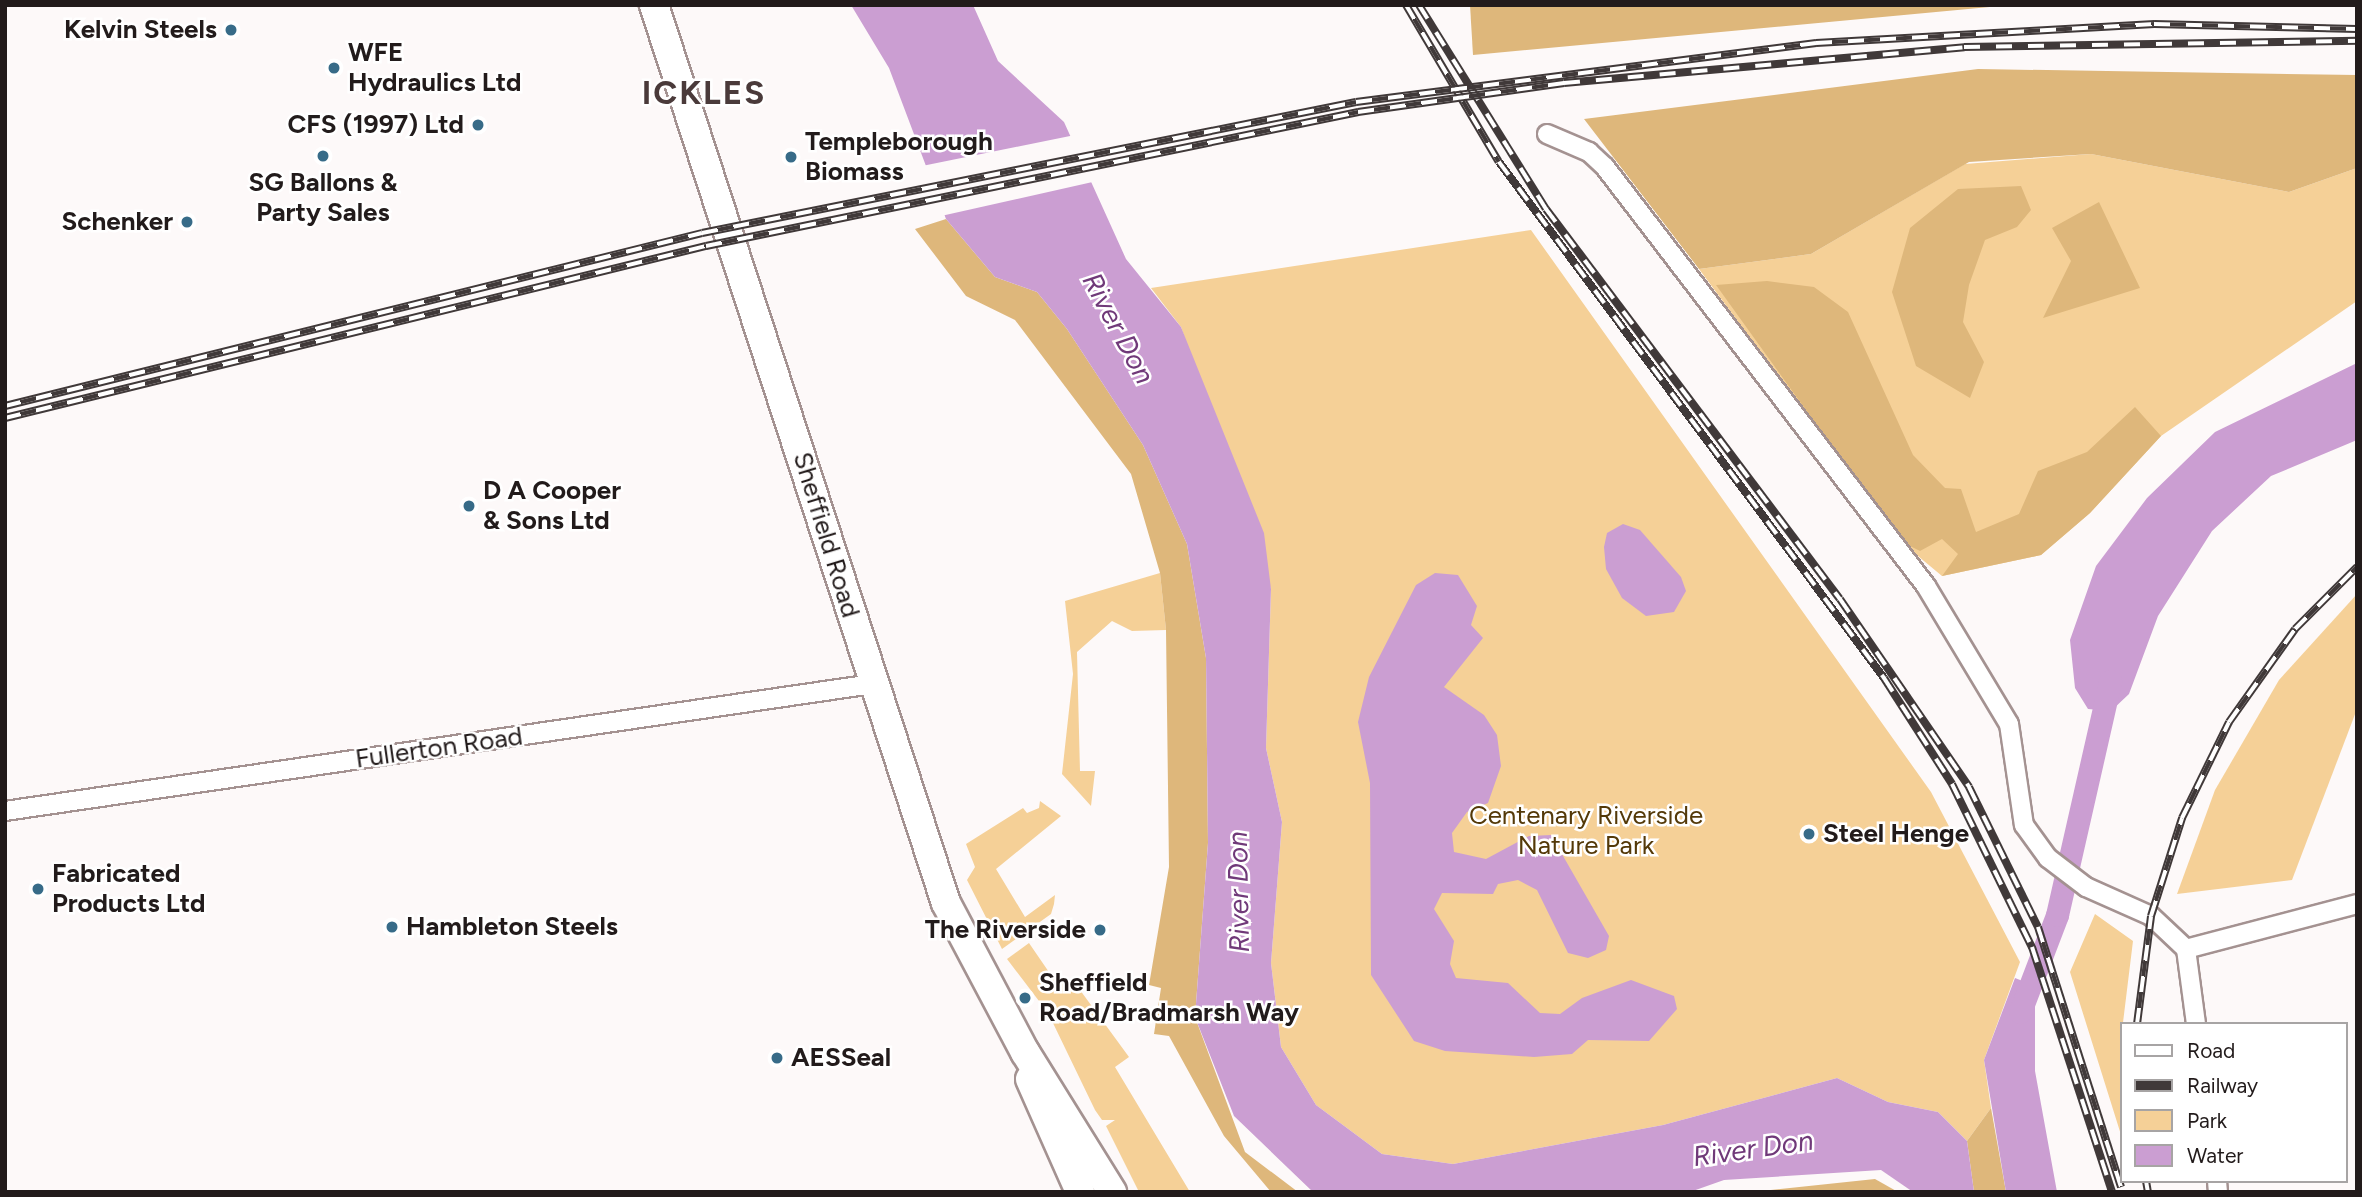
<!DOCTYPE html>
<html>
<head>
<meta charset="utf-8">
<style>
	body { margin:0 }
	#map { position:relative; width:2362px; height:1197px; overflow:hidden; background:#fdf9f9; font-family:Figtree,sans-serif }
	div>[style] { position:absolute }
	.green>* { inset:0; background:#f5d097 }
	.forest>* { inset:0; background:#deb77b }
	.water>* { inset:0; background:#cb9ed2 }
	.pier>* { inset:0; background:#fdf9f9 }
	.canal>* { height:23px; margin:-11.5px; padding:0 11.5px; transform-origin:11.5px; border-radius:11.5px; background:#cb9ed2 }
	.roads { filter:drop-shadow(2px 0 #a49291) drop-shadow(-2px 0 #a49291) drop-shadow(0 2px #a49291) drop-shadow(0 -2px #a49291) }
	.street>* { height:18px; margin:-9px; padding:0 9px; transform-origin:9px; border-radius:9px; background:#fff }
	.primary>* { height:28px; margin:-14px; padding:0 14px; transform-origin:14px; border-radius:14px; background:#fff }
	.rail>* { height:8px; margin-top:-4px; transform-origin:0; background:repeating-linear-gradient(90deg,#fff 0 16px,#403939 0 32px); box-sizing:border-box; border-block:2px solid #403939 }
	.dots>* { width:19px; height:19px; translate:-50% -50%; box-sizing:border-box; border:4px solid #fff; border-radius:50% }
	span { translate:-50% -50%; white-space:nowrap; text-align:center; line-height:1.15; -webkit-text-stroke:5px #fff; paint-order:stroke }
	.poi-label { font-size:26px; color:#221b1b; font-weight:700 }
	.right { translate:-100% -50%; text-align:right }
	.left { translate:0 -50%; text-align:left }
	.street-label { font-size:26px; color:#221b1b }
	.park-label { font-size:26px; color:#543908 }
	.water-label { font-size:28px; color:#703979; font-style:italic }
	.district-label { font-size:33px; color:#4a3a3a; font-weight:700; letter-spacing:2px }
	.frame { position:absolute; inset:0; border:7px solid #221b1b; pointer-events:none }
	.legend { position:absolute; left:2120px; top:1022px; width:228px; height:161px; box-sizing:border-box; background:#fff; border:2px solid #a7a4a4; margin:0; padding:9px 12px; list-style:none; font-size:21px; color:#221b1b }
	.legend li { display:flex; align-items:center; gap:14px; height:35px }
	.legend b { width:35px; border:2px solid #a7a4a4 }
</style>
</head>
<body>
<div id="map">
	<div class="green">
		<i style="clip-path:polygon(2091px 154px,2289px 192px,2357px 168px,2357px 301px,2161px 436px,2090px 513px,2041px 555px,1942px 576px,1900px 541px,1699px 269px,1811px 254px,1965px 164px)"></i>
		<i style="clip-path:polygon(1531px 230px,1931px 792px,2020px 962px,1984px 1060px,1991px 1108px,1967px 1141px,1938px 1112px,1888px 1102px,1837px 1078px,1663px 1125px,1453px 1164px,1382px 1154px,1316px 1105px,1281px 1047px,1271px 963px,1282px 822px,1266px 748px,1271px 589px,1181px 327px,1151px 288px)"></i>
		<i style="clip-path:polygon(1160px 573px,1166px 630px,1132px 631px,1112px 621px,1077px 652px,1080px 771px,1095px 771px,1091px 806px,1062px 774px,1073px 674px,1065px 601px)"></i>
		<i style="clip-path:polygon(2357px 594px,2357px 709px,2292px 880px,2177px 894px,2215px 790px,2279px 680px)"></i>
		<i style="clip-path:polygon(1040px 801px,1061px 816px,996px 869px,1025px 917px,1055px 895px,1054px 904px,1051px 914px,1002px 949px,967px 880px,975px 867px,966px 844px,1023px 808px,1027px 813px,1039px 808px)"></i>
		<i style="clip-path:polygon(2095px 914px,2133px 941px,2120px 1047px,2122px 1138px,2070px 972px)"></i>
		<i style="clip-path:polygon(1029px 943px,1053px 978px,1080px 990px,1129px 1057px,1115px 1067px,1190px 1192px,1139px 1192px,1106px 1126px,1115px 1120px,1102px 1120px,1095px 1110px,1052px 1021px,1057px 1010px,1051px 1000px,1042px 1005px,1007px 959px)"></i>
	</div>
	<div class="forest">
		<i style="clip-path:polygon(1470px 5px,2011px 5px,1473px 55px)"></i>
		<i style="clip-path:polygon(1978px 69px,2357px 75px,2357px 168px,2289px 192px,2091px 154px,1969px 162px,1811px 254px,1699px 269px,1584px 119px)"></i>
		<i style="clip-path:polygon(2021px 186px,2031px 210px,2017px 227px,1985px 240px,1969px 285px,1963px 322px,1984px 362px,1970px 398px,1916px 366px,1892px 292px,1910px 228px,1958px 189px)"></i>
		<i style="clip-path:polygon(2099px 202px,2140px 288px,2043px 318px,2071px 261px,2052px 228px)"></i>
		<i style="clip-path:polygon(946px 219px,995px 277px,1037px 292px,1067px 329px,1143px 445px,1187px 544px,1206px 658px,1208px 843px,1195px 1017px,1245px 1152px,1298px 1192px,1271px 1192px,1224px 1136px,1169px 1036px,1154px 1034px,1161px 988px,1149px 985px,1169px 867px,1166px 630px,1160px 573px,1131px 474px,1015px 320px,966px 296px,915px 229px)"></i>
		<i style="clip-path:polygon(1767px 281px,1814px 287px,1848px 312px,1913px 455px,1945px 488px,1961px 489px,1976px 532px,2019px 514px,2038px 471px,2087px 452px,2135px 407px,2161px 436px,2090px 513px,2041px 555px,1942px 576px,1958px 554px,1942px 539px,1920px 551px,1900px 541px,1716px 285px)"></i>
		<i style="clip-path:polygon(1991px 1108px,2006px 1192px,1974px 1192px,1967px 1141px)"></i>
		<i style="clip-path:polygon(1875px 1179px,1898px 1192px,1752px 1192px)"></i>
	</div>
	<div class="water">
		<i style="clip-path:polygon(851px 5px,973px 5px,998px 61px,1064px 122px,1126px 259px,1181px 327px,1264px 533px,1271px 589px,1266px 748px,1282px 822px,1271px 963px,1281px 1047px,1316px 1105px,1382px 1154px,1453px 1164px,1663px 1125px,1837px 1078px,1888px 1102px,1938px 1112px,1967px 1141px,1974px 1192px,1913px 1192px,1881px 1170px,1724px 1180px,1690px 1192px,1313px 1192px,1234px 1116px,1195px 1017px,1208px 843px,1206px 658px,1187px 544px,1143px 445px,1067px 329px,1037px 292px,995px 277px,946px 219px,889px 68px)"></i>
		<i style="clip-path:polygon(2357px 363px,2357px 440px,2271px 476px,2212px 531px,2158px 616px,2129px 694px,2111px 711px,2088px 709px,2075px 688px,2070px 640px,2096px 566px,2147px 498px,2215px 432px)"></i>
		<i style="clip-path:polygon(1623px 524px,1640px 530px,1681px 577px,1686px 591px,1674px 612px,1646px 616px,1622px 598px,1606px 569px,1604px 547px,1607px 533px)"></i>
		<i style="clip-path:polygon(1435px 573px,1458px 575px,1477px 606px,1471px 625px,1483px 638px,1444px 687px,1484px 715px,1497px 735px,1501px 766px,1488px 803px,1467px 812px,1452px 833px,1454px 852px,1486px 859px,1529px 836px,1551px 835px,1609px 936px,1606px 950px,1588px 958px,1568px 953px,1537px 890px,1518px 880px,1498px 884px,1493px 894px,1442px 893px,1434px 909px,1454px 941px,1450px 964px,1456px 978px,1508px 983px,1540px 1013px,1560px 1014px,1582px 998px,1631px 980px,1674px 996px,1677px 1009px,1649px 1041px,1588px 1040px,1572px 1054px,1534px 1057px,1445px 1051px,1414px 1041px,1371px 975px,1370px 783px,1358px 722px,1369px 677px,1416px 585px)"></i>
		<i style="clip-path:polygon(2015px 978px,2035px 986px,2035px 1071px,2057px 1192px,2006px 1192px,1984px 1060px)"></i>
	</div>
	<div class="pier">
		<i style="clip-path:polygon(1075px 135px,1097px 181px,941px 216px,922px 166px)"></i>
	</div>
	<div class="canal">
		<i style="left:2020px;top:1012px;width:104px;rotate:-69.1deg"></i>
		<i style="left:2057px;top:915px;width:240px;rotate:-77.2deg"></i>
	</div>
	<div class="roads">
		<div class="street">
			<i style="left:1547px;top:134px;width:46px;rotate:23.2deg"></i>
			<i style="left:1589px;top:152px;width:22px;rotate:43deg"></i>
			<i style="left:1605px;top:167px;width:528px;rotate:52.54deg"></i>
			<i style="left:1926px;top:586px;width:161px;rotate:59deg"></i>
			<i style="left:2009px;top:724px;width:102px;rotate:81.6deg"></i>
			<i style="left:2024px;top:825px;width:41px;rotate:54deg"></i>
			<i style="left:2048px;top:858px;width:48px;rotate:37.3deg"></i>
			<i style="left:2086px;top:887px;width:71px;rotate:24deg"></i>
			<i style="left:2151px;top:916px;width:48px;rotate:43.3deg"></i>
			<i style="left:2186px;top:949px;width:76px;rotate:82.4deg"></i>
			<i style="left:5px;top:811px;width:876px;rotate:-8.33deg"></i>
			<i style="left:2186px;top:949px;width:177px;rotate:-14.7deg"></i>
			<i style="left:2217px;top:1181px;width:11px;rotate:85deg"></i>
		</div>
		<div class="primary">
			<i style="left:654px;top:5px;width:944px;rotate:71.99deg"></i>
			<i style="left:946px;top:903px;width:169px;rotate:62.1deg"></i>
			<i style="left:1025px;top:1052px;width:165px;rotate:58.1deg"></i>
			<i style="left:1030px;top:1079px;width:124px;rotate:66.1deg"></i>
		</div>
	</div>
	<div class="rail">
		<i style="left:1406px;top:5px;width:182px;rotate:59.4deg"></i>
		<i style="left:1499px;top:162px;width:644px;rotate:53.27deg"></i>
		<i style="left:1884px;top:678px;width:126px;rotate:57.3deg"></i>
		<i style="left:1952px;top:784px;width:182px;rotate:63.9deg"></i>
		<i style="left:2032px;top:947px;width:258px;rotate:71.9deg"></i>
		<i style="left:1419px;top:5px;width:240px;rotate:58.1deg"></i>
		<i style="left:1546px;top:209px;width:488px;rotate:53deg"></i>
		<i style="left:1840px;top:599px;width:228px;rotate:55.5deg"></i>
		<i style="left:1969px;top:787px;width:156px;rotate:63.8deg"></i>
		<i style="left:2038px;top:927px;width:273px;rotate:72.3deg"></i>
		<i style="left:5px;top:406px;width:718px;rotate:-13.94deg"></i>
		<i style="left:702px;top:233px;width:667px;rotate:-11.33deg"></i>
		<i style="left:1356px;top:102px;width:464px;rotate:-7.3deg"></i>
		<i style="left:1816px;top:43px;width:339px;rotate:-3.2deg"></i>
		<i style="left:2154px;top:24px;width:203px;rotate:1.4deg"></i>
		<i style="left:5px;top:418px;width:722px;rotate:-13.79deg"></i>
		<i style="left:706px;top:246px;width:666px;rotate:-11.61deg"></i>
		<i style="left:1358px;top:112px;width:208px;rotate:-8deg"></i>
		<i style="left:1564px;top:83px;width:402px;rotate:-5.1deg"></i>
		<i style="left:1964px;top:47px;width:393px;rotate:-0.9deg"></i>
		<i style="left:2137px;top:1024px;width:109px;rotate:-82.6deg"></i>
		<i style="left:2151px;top:916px;width:103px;rotate:-72.4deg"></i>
		<i style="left:2182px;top:818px;width:107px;rotate:-63.9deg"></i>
		<i style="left:2229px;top:722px;width:114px;rotate:-54.6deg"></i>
		<i style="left:2295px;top:629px;width:88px;rotate:-45deg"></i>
		<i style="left:2146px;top:1181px;width:11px;rotate:80deg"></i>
	</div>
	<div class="dots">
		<i style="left:231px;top:30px;background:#376b88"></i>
		<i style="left:334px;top:68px;background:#376b88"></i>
		<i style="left:478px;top:125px;background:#376b88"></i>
		<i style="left:323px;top:156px;background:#376b88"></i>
		<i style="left:791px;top:157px;background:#376b88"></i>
		<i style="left:187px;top:222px;background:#376b88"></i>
		<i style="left:469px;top:506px;background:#376b88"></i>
		<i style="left:1809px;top:834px;background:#376b88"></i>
		<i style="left:38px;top:889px;background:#376b88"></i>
		<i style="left:392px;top:927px;background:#376b88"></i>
		<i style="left:1100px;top:930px;background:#376b88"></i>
		<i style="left:1025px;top:998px;background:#376b88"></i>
		<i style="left:777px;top:1058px;background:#376b88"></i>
	</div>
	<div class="poi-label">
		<span class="right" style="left:217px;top:30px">Kelvin Steels</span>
		<span class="left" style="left:348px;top:68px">WFE<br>Hydraulics Ltd</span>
		<span class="right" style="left:464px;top:125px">CFS (1997) Ltd</span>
		<span class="left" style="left:805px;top:157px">Templeborough<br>Biomass</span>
		<span style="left:323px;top:198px">SG Ballons &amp;<br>Party Sales</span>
		<span class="right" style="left:173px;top:222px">Schenker</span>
		<span class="left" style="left:483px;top:506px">D A Cooper<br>&amp; Sons Ltd</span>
		<span class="left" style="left:1823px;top:834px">Steel Henge</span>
		<span class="left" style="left:52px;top:889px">Fabricated<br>Products Ltd</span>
		<span class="left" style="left:406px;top:927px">Hambleton Steels</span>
		<span class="right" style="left:1086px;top:930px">The Riverside</span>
		<span class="left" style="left:1039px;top:998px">Sheffield<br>Road/Bradmarsh Way</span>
		<span class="left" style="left:791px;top:1058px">AESSeal</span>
	</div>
	<div class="street-label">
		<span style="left:826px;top:535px;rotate:73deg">Sheffield Road</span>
		<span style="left:439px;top:748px;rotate:-8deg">Fullerton Road</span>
	</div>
	<div class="park-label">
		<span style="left:1586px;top:831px">Centenary Riverside<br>Nature Park</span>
	</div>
	<div class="water-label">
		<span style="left:1119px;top:328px;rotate:62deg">River Don</span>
		<span style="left:1238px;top:892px;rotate:-91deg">River Don</span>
		<span style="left:1753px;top:1148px;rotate:-8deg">River Don</span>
	</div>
	<div class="district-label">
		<span style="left:704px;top:93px">ICKLES</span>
	</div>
	<div class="frame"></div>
	<ul class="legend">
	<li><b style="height:9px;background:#fff"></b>Road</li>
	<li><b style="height:9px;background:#403939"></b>Railway</li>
	<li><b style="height:19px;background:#f5d097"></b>Park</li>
	<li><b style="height:19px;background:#cb9ed2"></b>Water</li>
	</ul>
</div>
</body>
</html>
